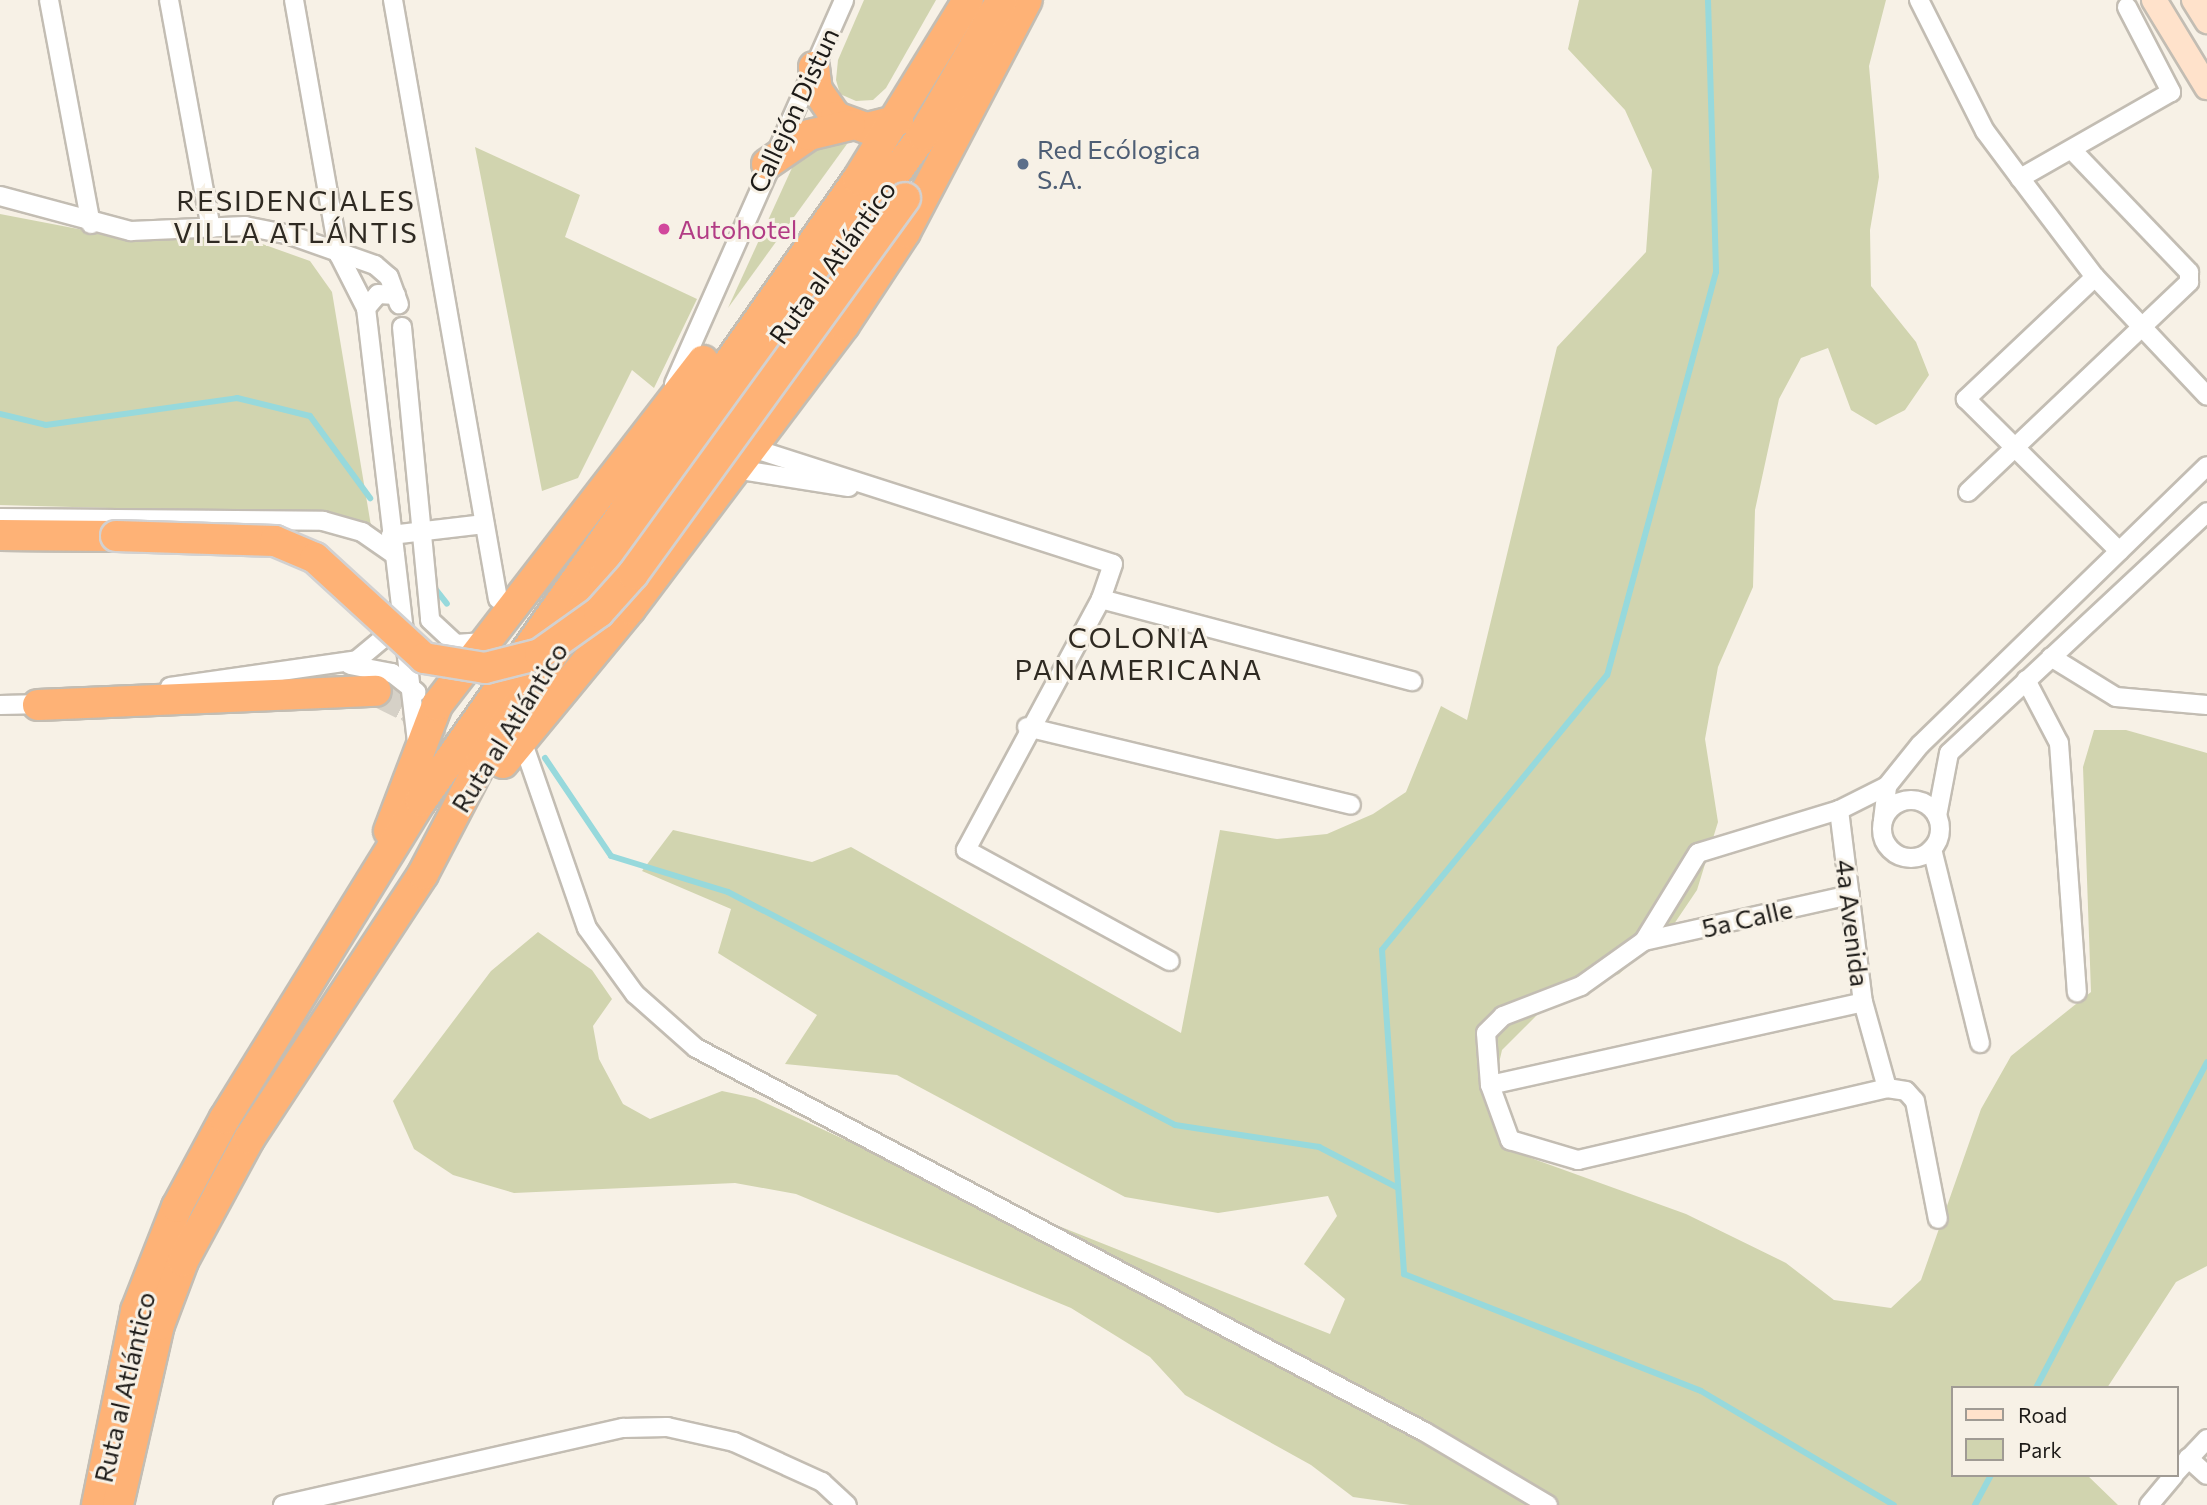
<!DOCTYPE html>
<html>
<head>
<meta charset="utf-8">
<style>
	body { margin:0 }
	#map { position:relative; width:2207px; height:1505px; overflow:hidden; background:#f7f1e6; font-family:Commissioner,sans-serif }
	div>[style] { position:absolute }
	.green>* { inset:0; background:#d1d4af }
	.stream>* { height:6px; margin:-3px; padding:0 3px; transform-origin:3px; border-radius:3px; background:#97d9dc }
	.trunk-tunnel>* { height:30px; margin-top:-15px; transform-origin:0; background:repeating-linear-gradient(90deg,#d6d1c7 0 30px,transparent 0 45px) }
	.roads { filter:drop-shadow(2px 0 #c3bdb3) drop-shadow(-2px 0 #c3bdb3) drop-shadow(0 2px #c3bdb3) drop-shadow(0 -2px #c3bdb3) }
	.minor>* { height:18px; margin:-9px; padding:0 9px; transform-origin:9px; border-radius:9px; background:#fff }
	.minor>.ring { margin:-9px; padding:0; box-sizing:content-box; background:none; border:18px solid #fff; border-radius:50% }
	.secondary>* { height:24px; margin:-12px; padding:0 12px; transform-origin:12px; border-radius:12px; background:#ffe2cb }
	.trunk>* { height:30px; margin:-15px; padding:0 15px; transform-origin:15px; border-radius:15px; background:#feb276 }
	.bridges { filter:drop-shadow(2px 0 #d2d1d1) drop-shadow(-2px 0 #d2d1d1) drop-shadow(0 2px #d2d1d1) drop-shadow(0 -2px #d2d1d1) }
	.trunk-bridge>* { height:30px; margin:-15px; padding:0 15px; transform-origin:15px; border-radius:15px; background:#feb276 }
	.dots>* { width:19px; height:19px; translate:-50% -50%; box-sizing:border-box; border:4px solid #f7f1e6; border-radius:50% }
	span { translate:-50% -50%; white-space:nowrap; text-align:center; line-height:1.15; -webkit-text-stroke:6px #f7f1e6; paint-order:stroke }
	.street-label { font-size:26px; color:#1d1b18 }
	.service-label { font-size:26px; color:#4e5e75 }
	.left { translate:0 -50%; text-align:left }
	.hotel-label { font-size:26px; color:#b23c85 }
	.neighbourhood-label { font-size:28px; color:#2f2a22; letter-spacing:2px }
	.legend { position:absolute; left:1951px; top:1386px; width:228px; height:91px; box-sizing:border-box; background:#f7f1e6; border:2px solid #a09b94; margin:0; padding:9px 12px; list-style:none; font-size:21px; color:#1d1b18 }
	.legend li { display:flex; align-items:center; gap:14px; height:35px }
	.legend b { width:35px; border:2px solid #a09b94 }
</style>
</head>
<body>
<div id="map">
	<div class="green">
		<i style="clip-path:polygon(864px 0,936px 0,886px 88px,873px 100px,856px 101px,840px 94px,836px 80px,838px 60px)"></i>
		<i style="clip-path:polygon(1579px 0,1886px 0,1869px 66px,1879px 177px,1870px 230px,1871px 286px,1916px 342px,1929px 375px,1905px 410px,1876px 425px,1851px 410px,1828px 348px,1801px 358px,1779px 399px,1755px 510px,1753px 587px,1718px 667px,1705px 739px,1718px 822px,1697px 890px,1672px 927px,1619px 974px,1550px 1002px,1502px 1050px,1490px 1102px,1509px 1150px,1686px 1214px,1786px 1263px,1834px 1300px,1891px 1308px,1921px 1280px,1981px 1109px,2011px 1056px,2091px 992px,2083px 767px,2094px 730px,2126px 730px,2207px 753px,2207px 1266px,2176px 1282px,2107px 1388px,1953px 1388px,1953px 1475px,2087px 1475px,2118px 1505px,1410px 1505px,1353px 1497px,1311px 1465px,1185px 1395px,1150px 1357px,1071px 1308px,796px 1194px,735px 1183px,514px 1193px,453px 1175px,414px 1149px,393px 1101px,491px 971px,538px 932px,592px 970px,612px 999px,593px 1026px,599px 1059px,623px 1104px,650px 1119px,722px 1091px,755px 1098px,865px 1149px,1330px 1334px,1345px 1299px,1304px 1264px,1337px 1216px,1328px 1196px,1218px 1213px,1125px 1197px,897px 1075px,785px 1064px,817px 1015px,718px 953px,731px 909px,642px 871px,673px 830px,812px 862px,851px 847px,1181px 1033px,1220px 830px,1277px 839px,1327px 834px,1373px 814px,1406px 792px,1441px 706px,1467px 720px,1557px 347px,1646px 252px,1652px 170px,1625px 110px,1568px 49px)"></i>
		<i style="clip-path:polygon(847px 144px,728px 308px,802px 146px)"></i>
		<i style="clip-path:polygon(475px 147px,580px 195px,565px 237px,697px 299px,654px 388px,632px 370px,578px 478px,542px 491px)"></i>
		<i style="clip-path:polygon(0 214px,120px 237px,251px 240px,310px 261px,332px 292px,371px 526px,328px 514px,0 505px)"></i>
	</div>
	<div class="stream">
		<i style="left:1708px;top:0;width:272px;rotate:88.3deg"></i>
		<i style="left:1716px;top:272px;width:417px;rotate:105.1deg"></i>
		<i style="left:1607px;top:675px;width:355px;rotate:129.3deg"></i>
		<i style="left:1382px;top:950px;width:325px;rotate:86.1deg"></i>
		<i style="left:1404px;top:1274px;width:319px;rotate:21.5deg"></i>
		<i style="left:1701px;top:1391px;width:224px;rotate:30.6deg"></i>
		<i style="left:0;top:414px;width:47px;rotate:13.4deg"></i>
		<i style="left:46px;top:425px;width:193px;rotate:-8deg"></i>
		<i style="left:237px;top:398px;width:75px;rotate:13.9deg"></i>
		<i style="left:310px;top:416px;width:102px;rotate:53.8deg"></i>
		<i style="left:437px;top:591px;width:16px;rotate:52deg"></i>
		<i style="left:545px;top:758px;width:118px;rotate:56deg"></i>
		<i style="left:611px;top:856px;width:122px;rotate:17.1deg"></i>
		<i style="left:728px;top:892px;width:504px;rotate:27.53deg"></i>
		<i style="left:1175px;top:1125px;width:146px;rotate:8.7deg"></i>
		<i style="left:1319px;top:1147px;width:89px;rotate:27.4deg"></i>
		<i style="left:2036px;top:1388px;width:368px;rotate:-62.3deg"></i>
		<i style="left:1975px;top:1505px;width:34px;rotate:-62deg"></i>
	</div>
	<div class="trunk-tunnel">
		<i style="left:376px;top:691px;width:40px;rotate:26.6deg"></i>
		<i style="left:412px;top:709px;width:25px;rotate:50deg"></i>
		<i style="left:428px;top:728px;width:24px;rotate:66deg"></i>
		<i style="left:438px;top:750px;width:42px;rotate:88.6deg"></i>
	</div>
	<div class="roads">
		<div class="minor">
			<i style="left:49px;top:0;width:228px;rotate:79.4deg"></i>
			<i style="left:169px;top:0;width:232px;rotate:79.6deg"></i>
			<i style="left:294px;top:0;width:259px;rotate:80deg"></i>
			<i style="left:339px;top:255px;width:59px;rotate:63deg"></i>
			<i style="left:366px;top:308px;width:434px;rotate:83.3deg"></i>
			<i style="left:393px;top:0;width:608px;rotate:80.06deg"></i>
			<i style="left:1919px;top:0;width:147px;rotate:63.3deg"></i>
			<i style="left:1985px;top:131px;width:59px;rotate:53.3deg"></i>
			<i style="left:2127px;top:7px;width:96px;rotate:62.6deg"></i>
			<i style="left:2171px;top:92px;width:174px;rotate:150.3deg"></i>
			<i style="left:2020px;top:178px;width:124px;rotate:52.9deg"></i>
			<i style="left:2095px;top:277px;width:163px;rotate:46.7deg"></i>
			<i style="left:0;top:196px;width:136px;rotate:15deg"></i>
			<i style="left:131px;top:231px;width:114px;rotate:-2.5deg"></i>
			<i style="left:245px;top:226px;width:46px;rotate:11.3deg"></i>
			<i style="left:290px;top:235px;width:90px;rotate:19.4deg"></i>
			<i style="left:375px;top:265px;width:18px;rotate:41deg"></i>
			<i style="left:389px;top:277px;width:29px;rotate:70deg"></i>
			<i style="left:2095px;top:277px;width:178px;rotate:136.6deg"></i>
			<i style="left:1966px;top:399px;width:216px;rotate:44.8deg"></i>
			<i style="left:366px;top:308px;width:18px;rotate:-49deg"></i>
			<i style="left:378px;top:294px;width:18px;rotate:3deg"></i>
			<i style="left:402px;top:327px;width:294px;rotate:84.5deg"></i>
			<i style="left:430px;top:620px;width:35px;rotate:43deg"></i>
			<i style="left:456px;top:644px;width:31px;rotate:-4deg"></i>
			<i style="left:674px;top:384px;width:420px;rotate:-66.1deg"></i>
			<i style="left:752px;top:448px;width:379px;rotate:17.8deg"></i>
			<i style="left:1113px;top:564px;width:37px;rotate:109deg"></i>
			<i style="left:1101px;top:599px;width:285px;rotate:118.3deg"></i>
			<i style="left:966px;top:850px;width:232px;rotate:28.6deg"></i>
			<i style="left:735px;top:469px;width:115px;rotate:9deg"></i>
			<i style="left:1968px;top:492px;width:305px;rotate:-43.5deg"></i>
			<i style="left:2189px;top:282px;width:10px;rotate:-90deg"></i>
			<i style="left:2189px;top:272px;width:168px;rotate:-133.8deg"></i>
			<i style="left:0;top:518px;width:323px;rotate:0.5deg"></i>
			<i style="left:323px;top:521px;width:41px;rotate:15.8deg"></i>
			<i style="left:362px;top:532px;width:40px;rotate:34.9deg"></i>
			<i style="left:391px;top:535px;width:94px;rotate:-6.7deg"></i>
			<i style="left:1101px;top:599px;width:322px;rotate:14.8deg"></i>
			<i style="left:2051px;top:657px;width:76px;rotate:31.6deg"></i>
			<i style="left:2116px;top:697px;width:91px;rotate:5deg"></i>
			<i style="left:350px;top:665px;width:43px;rotate:10.8deg"></i>
			<i style="left:392px;top:673px;width:31px;rotate:38deg"></i>
			<i style="left:2026px;top:680px;width:71px;rotate:62.4deg"></i>
			<i style="left:2059px;top:743px;width:250px;rotate:85.9deg"></i>
			<i style="left:170px;top:687px;width:189px;rotate:-8.2deg"></i>
			<i style="left:357px;top:660px;width:55px;rotate:-39.8deg"></i>
			<i style="left:0;top:705px;width:45px;rotate:-1.3deg"></i>
			<i style="left:1027px;top:727px;width:333px;rotate:13.5deg"></i>
			<i style="left:526px;top:752px;width:186px;rotate:70.9deg"></i>
			<i style="left:587px;top:928px;width:82px;rotate:54deg"></i>
			<i style="left:635px;top:994px;width:81px;rotate:41.5deg"></i>
			<i style="left:696px;top:1048px;width:824px;rotate:27.78deg"></i>
			<i style="left:1425px;top:1432px;width:143px;rotate:30.7deg"></i>
			<i style="left:1887px;top:786px;width:54px;rotate:153.4deg"></i>
			<i style="left:1839px;top:810px;width:193px;rotate:82.9deg"></i>
			<i style="left:1863px;top:1002px;width:89px;rotate:74.4deg"></i>
			<i class="ring" style="left:1882px;top:800px;width:40px;height:40px"></i>
			<i style="left:1839px;top:810px;width:147px;rotate:163deg"></i>
			<i style="left:1698px;top:853px;width:103px;rotate:121.5deg"></i>
			<i style="left:1644px;top:941px;width:77px;rotate:144.5deg"></i>
			<i style="left:1581px;top:986px;width:84px;rotate:159deg"></i>
			<i style="left:1503px;top:1016px;width:24px;rotate:135deg"></i>
			<i style="left:1486px;top:1033px;width:52px;rotate:85.6deg"></i>
			<i style="left:1490px;top:1085px;width:59px;rotate:70deg"></i>
			<i style="left:1510px;top:1140px;width:71px;rotate:16.4deg"></i>
			<i style="left:1578px;top:1160px;width:317px;rotate:-13.1deg"></i>
			<i style="left:1887px;top:1088px;width:19px;rotate:9deg"></i>
			<i style="left:1906px;top:1091px;width:13px;rotate:48deg"></i>
			<i style="left:1915px;top:1101px;width:120px;rotate:79deg"></i>
			<i style="left:1937px;top:816px;width:64px;rotate:-79.2deg"></i>
			<i style="left:1949px;top:753px;width:353px;rotate:-43deg"></i>
			<i style="left:1883px;top:820px;width:34px;rotate:-83deg"></i>
			<i style="left:1887px;top:786px;width:53px;rotate:-51.2deg"></i>
			<i style="left:1920px;top:745px;width:400px;rotate:-44.2deg"></i>
			<i style="left:1932px;top:849px;width:200px;rotate:76.1deg"></i>
			<i style="left:1644px;top:941px;width:211px;rotate:-12.6deg"></i>
			<i style="left:1490px;top:1085px;width:382px;rotate:-12.5deg"></i>
			<i style="left:2188px;top:1458px;width:25px;rotate:42deg"></i>
			<i style="left:2177px;top:1471px;width:44px;rotate:-46.8deg"></i>
			<i style="left:283px;top:1505px;width:349px;rotate:-12.8deg"></i>
			<i style="left:623px;top:1428px;width:44px;rotate:-1.3deg"></i>
			<i style="left:667px;top:1427px;width:69px;rotate:12.6deg"></i>
			<i style="left:734px;top:1442px;width:97px;rotate:24.4deg"></i>
			<i style="left:822px;top:1482px;width:34px;rotate:43deg"></i>
			<i style="left:2149px;top:1505px;width:39px;rotate:-50deg"></i>
		</div>
		<div class="secondary">
			<i style="left:2154px;top:0;width:102px;rotate:58.7deg"></i>
			<i style="left:2194px;top:0;width:25px;rotate:58deg"></i>
		</div>
		<div class="trunk">
			<i style="left:814px;top:67px;width:23px;rotate:83deg"></i>
			<i style="left:817px;top:90px;width:33px;rotate:55deg"></i>
			<i style="left:836px;top:117px;width:33px;rotate:20deg"></i>
			<i style="left:867px;top:128px;width:32px;rotate:-14deg"></i>
			<i style="left:767px;top:164px;width:51px;rotate:-34.6deg"></i>
			<i style="left:809px;top:135px;width:42px;rotate:-13.7deg"></i>
			<i style="left:0;top:535px;width:116px;rotate:0.5deg"></i>
			<i style="left:38px;top:705px;width:338px;rotate:-2.4deg"></i>
			<i style="left:503px;top:763px;width:200px;rotate:-50.5deg"></i>
			<i style="left:630px;top:609px;width:356px;rotate:-53deg"></i>
			<i style="left:844px;top:325px;width:111px;rotate:-56.7deg"></i>
			<i style="left:905px;top:232px;width:262px;rotate:-62.3deg"></i>
			<i style="left:389px;top:831px;width:135px;rotate:-69.1deg"></i>
			<i style="left:437px;top:705px;width:435px;rotate:-52.3deg"></i>
			<i style="left:97px;top:1505px;width:198px;rotate:-78.6deg"></i>
			<i style="left:136px;top:1311px;width:112px;rotate:-68.5deg"></i>
			<i style="left:177px;top:1207px;width:101px;rotate:-61.7deg"></i>
			<i style="left:225px;top:1118px;width:373px;rotate:-58.3deg"></i>
			<i style="left:421px;top:801px;width:760px;rotate:-54.91deg"></i>
			<i style="left:858px;top:179px;width:210px;rotate:-58.4deg"></i>
			<i style="left:118px;top:1505px;width:185px;rotate:-77.2deg"></i>
			<i style="left:159px;top:1325px;width:68px;rotate:-69.4deg"></i>
			<i style="left:183px;top:1261px;width:139px;rotate:-61.6deg"></i>
			<i style="left:249px;top:1139px;width:317px;rotate:-56.7deg"></i>
			<i style="left:423px;top:874px;width:127px;rotate:-62.4deg"></i>
			<i style="left:482px;top:761px;width:223px;rotate:-56.5deg"></i>
			<i style="left:605px;top:575px;width:543px;rotate:-54.14deg"></i>
			<i style="left:923px;top:135px;width:156px;rotate:-59.7deg"></i>
		</div>
	</div>
	<div class="bridges">
		<div class="trunk-bridge">
			<i style="left:116px;top:536px;width:159px;rotate:1.8deg"></i>
			<i style="left:275px;top:541px;width:43px;rotate:23deg"></i>
			<i style="left:315px;top:558px;width:148px;rotate:42.5deg"></i>
			<i style="left:424px;top:658px;width:62px;rotate:9.3deg"></i>
			<i style="left:485px;top:668px;width:57px;rotate:-14.3deg"></i>
			<i style="left:540px;top:654px;width:72px;rotate:-35.4deg"></i>
			<i style="left:599px;top:612px;width:51px;rotate:-48.2deg"></i>
			<i style="left:633px;top:574px;width:464px;rotate:-54.1deg"></i>
		</div>
	</div>
	<div class="dots">
		<i style="left:1023px;top:164px;background:#5c6f8a"></i>
		<i style="left:664px;top:229px;background:#d1479c"></i>
	</div>
	<div class="street-label">
		<span style="left:793px;top:110px;rotate:-65deg">Callejón Distun</span>
		<span style="left:832px;top:262px;rotate:-54deg">Ruta al Atlántico</span>
		<span style="left:509px;top:727px;rotate:-58deg">Ruta al Atlántico</span>
		<span style="left:1747px;top:918px;rotate:-13deg">5a Calle</span>
		<span style="left:1853px;top:923px;rotate:83deg">4a Avenida</span>
		<span style="left:124px;top:1387px;rotate:-77deg">Ruta al Atlántico</span>
	</div>
	<div class="service-label">
		<span class="left" style="left:1037px;top:164px">Red Ecólogica<br>S.A.</span>
	</div>
	<div class="hotel-label">
		<span class="left" style="left:678px;top:229px">Autohotel</span>
	</div>
	<div class="neighbourhood-label">
		<span style="left:296px;top:216px">RESIDENCIALES<br>VILLA ATLÁNTIS</span>
		<span style="left:1139px;top:653px">COLONIA<br>PANAMERICANA</span>
	</div>
	<ul class="legend">
	<li><b style="height:9px;background:#ffe2cb"></b>Road</li>
	<li><b style="height:19px;background:#d1d4af"></b>Park</li>
	</ul>
</div>
</body>
</html>
